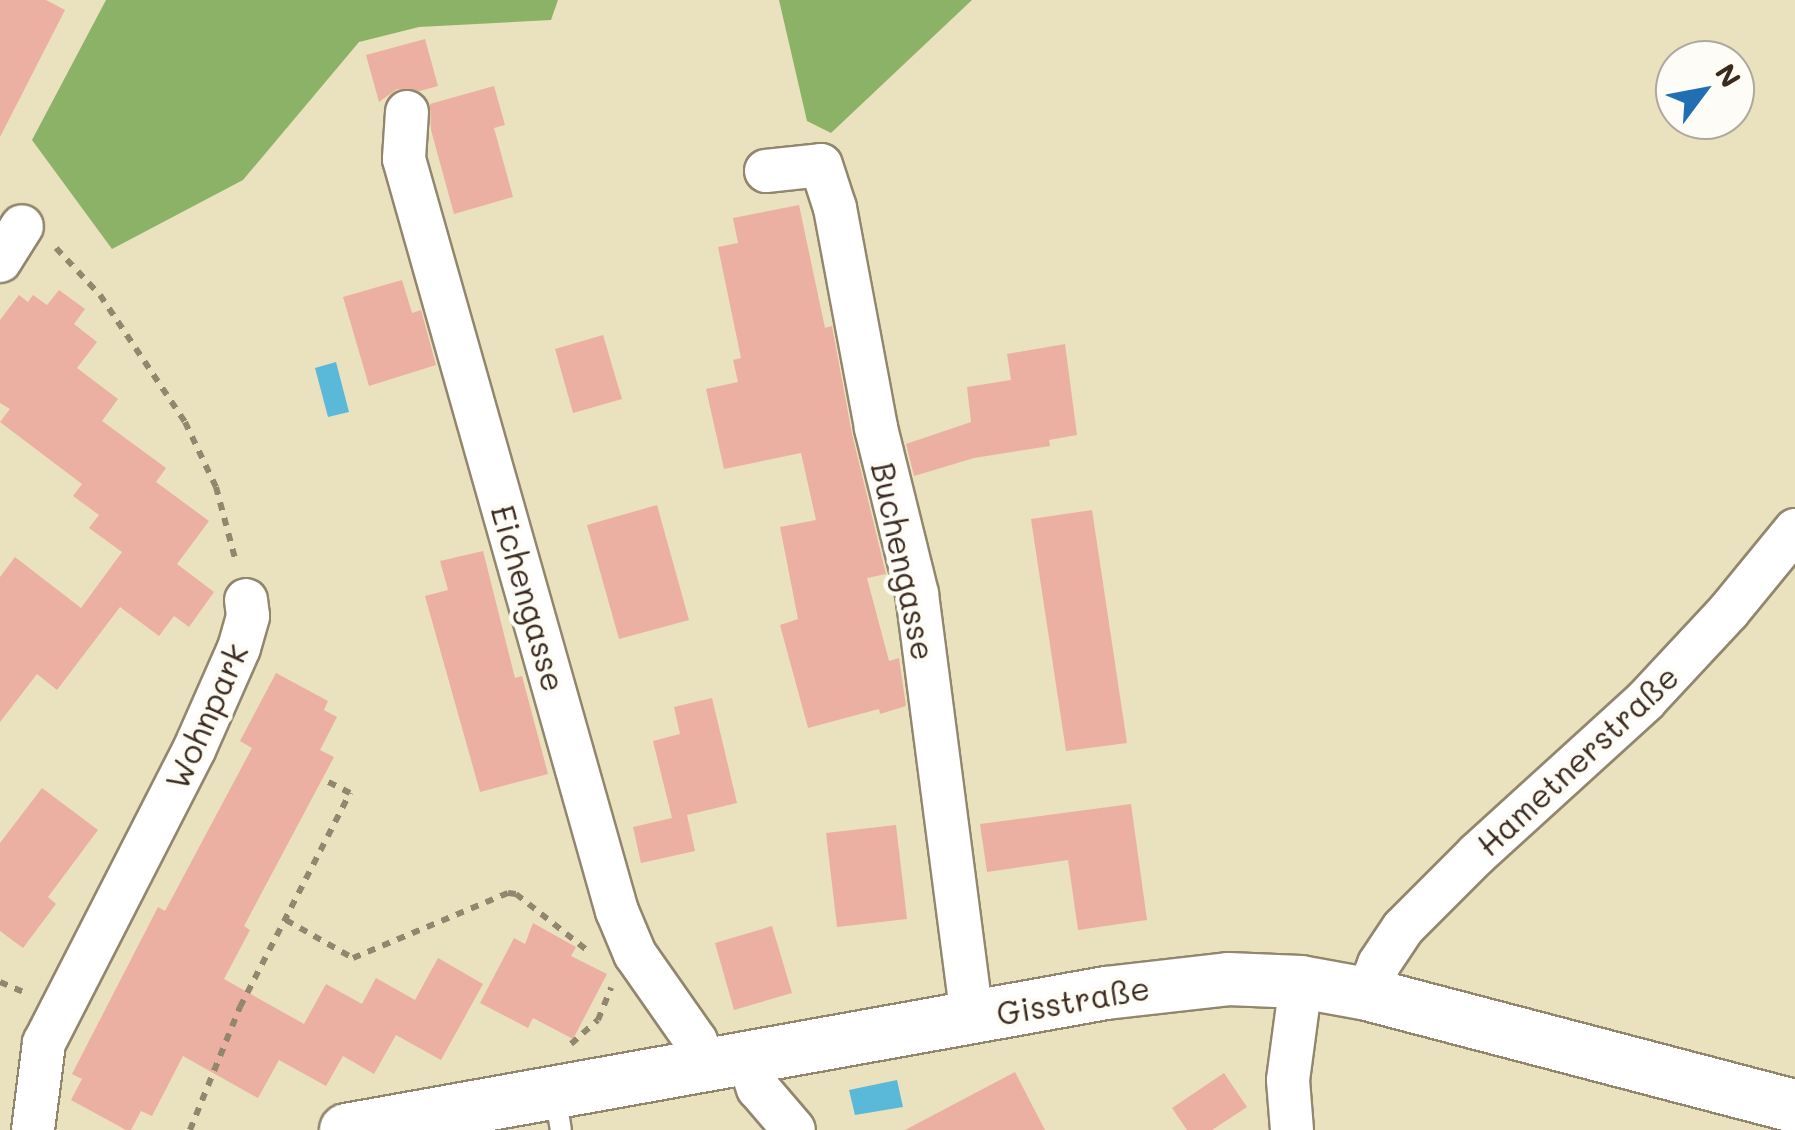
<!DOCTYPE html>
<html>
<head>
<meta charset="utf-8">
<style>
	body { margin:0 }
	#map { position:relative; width:1795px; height:1130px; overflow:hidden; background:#eae1be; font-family:Mali,sans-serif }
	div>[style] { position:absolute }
	.forest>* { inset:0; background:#8cb268 }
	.water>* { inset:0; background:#5ab9d8 }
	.building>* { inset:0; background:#ecb0a2 }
	.path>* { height:6px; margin-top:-3px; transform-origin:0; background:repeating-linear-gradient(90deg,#92866e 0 8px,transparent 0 16px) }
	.roads { filter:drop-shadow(2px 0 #92866e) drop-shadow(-2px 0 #92866e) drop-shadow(0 2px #92866e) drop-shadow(0 -2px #92866e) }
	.service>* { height:20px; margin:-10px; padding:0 10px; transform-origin:10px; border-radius:10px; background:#fff }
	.minor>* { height:42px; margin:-21px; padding:0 21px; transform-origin:21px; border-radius:21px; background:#fff }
	.tertiary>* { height:52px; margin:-26px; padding:0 26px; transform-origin:26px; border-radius:26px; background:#fff }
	span { translate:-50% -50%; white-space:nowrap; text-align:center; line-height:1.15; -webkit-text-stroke:9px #fdfcf7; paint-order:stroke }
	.street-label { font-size:32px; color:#3b2a1e }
	.north { position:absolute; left:1655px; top:40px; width:100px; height:100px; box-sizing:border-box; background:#fdfcf7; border:2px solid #afa8a0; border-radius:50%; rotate:58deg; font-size:28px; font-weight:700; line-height:40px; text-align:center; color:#3b2a1e }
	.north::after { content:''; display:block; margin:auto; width:35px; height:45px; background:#1f6fb2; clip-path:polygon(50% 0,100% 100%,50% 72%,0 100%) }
</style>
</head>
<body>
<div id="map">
	<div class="forest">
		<i style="clip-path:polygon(106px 0,558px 0,551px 20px,419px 27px,359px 42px,243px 180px,112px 249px,32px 140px)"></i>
		<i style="clip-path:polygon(779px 0,972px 0,831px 133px,807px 121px)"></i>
	</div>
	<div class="water">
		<i style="clip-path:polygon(336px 362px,349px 412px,328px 417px,315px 368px)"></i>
		<i style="clip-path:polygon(897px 1080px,903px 1107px,855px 1115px,849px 1090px)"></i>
	</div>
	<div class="building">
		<i style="clip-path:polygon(0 0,46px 0,65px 10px,0 137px)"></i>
		<i style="clip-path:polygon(425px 39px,438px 86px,420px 91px,397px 89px,379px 102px,366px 55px)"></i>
		<i style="clip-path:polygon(494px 86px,505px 125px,494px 128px,513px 197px,454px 214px,431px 130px,430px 104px)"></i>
		<i style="clip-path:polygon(799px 205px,825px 328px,832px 326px,852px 434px,886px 574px,867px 578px,889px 661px,899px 658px,906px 706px,880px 714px,879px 709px,808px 728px,780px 625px,798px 619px,780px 527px,816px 520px,801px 453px,724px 469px,706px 389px,738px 382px,733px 360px,741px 358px,718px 247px,738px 243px,733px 218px)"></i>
		<i style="clip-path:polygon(402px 280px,412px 313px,421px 310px,436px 365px,369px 386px,343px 297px)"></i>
		<i style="clip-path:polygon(59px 290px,85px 309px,74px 324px,97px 342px,77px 368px,118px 399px,102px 421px,166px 468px,156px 482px,209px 521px,177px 564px,214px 592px,189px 627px,174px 616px,159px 636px,120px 607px,57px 690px,37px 674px,0 722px,0 577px,15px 557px,81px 608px,122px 552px,89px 528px,99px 515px,73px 496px,82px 484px,0 422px,10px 409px,0 403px,0 320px,19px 295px,28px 302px,33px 295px,47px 305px)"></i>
		<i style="clip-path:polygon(603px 335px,622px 399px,573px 413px,555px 349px)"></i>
		<i style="clip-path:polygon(1065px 344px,1077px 435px,1049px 440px,1050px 446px,974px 458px,914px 476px,906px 444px,971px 422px,967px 387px,1011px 380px,1007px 354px)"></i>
		<i style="clip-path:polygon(657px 505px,689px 620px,619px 639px,587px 525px)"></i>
		<i style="clip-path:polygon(1092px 510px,1127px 743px,1066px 751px,1031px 519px)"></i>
		<i style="clip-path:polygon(483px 551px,515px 678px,522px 676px,548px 774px,480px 792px,425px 596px,448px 590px,440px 561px)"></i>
		<i style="clip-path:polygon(276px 673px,328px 701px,324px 710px,337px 717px,320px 750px,334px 757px,244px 926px,250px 930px,224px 979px,304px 1024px,326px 984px,362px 1004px,376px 978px,415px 1000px,438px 958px,483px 984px,441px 1060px,396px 1035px,374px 1074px,343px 1056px,326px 1086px,279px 1060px,258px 1098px,183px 1056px,152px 1116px,141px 1111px,131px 1130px,126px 1130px,71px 1100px,82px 1079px,72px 1074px,158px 907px,165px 911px,252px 748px,240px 741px)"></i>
		<i style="clip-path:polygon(712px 698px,737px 803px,687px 815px,695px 851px,641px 863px,633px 827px,672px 818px,653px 741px,680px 734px,674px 707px)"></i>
		<i style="clip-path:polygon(42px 788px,98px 830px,48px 897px,56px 904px,23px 948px,0 931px,0 843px)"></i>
		<i style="clip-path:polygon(1131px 804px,1147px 920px,1078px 930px,1068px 860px,987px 872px,980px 824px)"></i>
		<i style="clip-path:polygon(896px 825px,907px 919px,837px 927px,826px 833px)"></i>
		<i style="clip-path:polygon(533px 923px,576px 947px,571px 956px,607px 974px,573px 1039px,533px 1018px,528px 1028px,480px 1003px,514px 938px,525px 944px)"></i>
		<i style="clip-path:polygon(772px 926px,792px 993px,734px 1010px,715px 943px)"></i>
		<i style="clip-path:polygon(1015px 1072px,1045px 1130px,905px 1130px)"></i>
		<i style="clip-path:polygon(1224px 1073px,1247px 1107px,1212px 1130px,1187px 1130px,1172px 1108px)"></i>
	</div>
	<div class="path">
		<i style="left:56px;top:248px;width:64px;rotate:46.9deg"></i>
		<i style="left:100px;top:295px;width:153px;rotate:56.2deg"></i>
		<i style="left:185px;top:422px;width:72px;rotate:64.5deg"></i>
		<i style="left:216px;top:487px;width:78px;rotate:75.1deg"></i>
		<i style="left:286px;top:920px;width:77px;rotate:29.6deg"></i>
		<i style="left:353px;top:958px;width:168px;rotate:-22.8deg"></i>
		<i style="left:508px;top:893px;width:8px;rotate:7deg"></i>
		<i style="left:516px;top:894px;width:90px;rotate:38.3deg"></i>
		<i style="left:0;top:982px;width:28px;rotate:23deg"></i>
		<i style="left:571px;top:1044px;width:36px;rotate:-42deg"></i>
		<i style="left:598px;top:1020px;width:35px;rotate:-68deg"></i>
		<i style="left:190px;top:1130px;width:133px;rotate:-67.9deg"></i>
		<i style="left:240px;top:1007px;width:241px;rotate:-62.8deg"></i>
		<i style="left:350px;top:793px;width:25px;rotate:-153deg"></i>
	</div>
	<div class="roads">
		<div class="service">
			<i style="left:555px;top:1093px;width:37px;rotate:81deg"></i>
		</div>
		<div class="minor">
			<i style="left:407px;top:112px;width:47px;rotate:93.7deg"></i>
			<i style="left:404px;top:159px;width:782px;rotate:74.19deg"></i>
			<i style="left:617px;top:911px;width:47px;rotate:67.3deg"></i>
			<i style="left:635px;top:954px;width:106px;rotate:55deg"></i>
			<i style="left:696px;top:1041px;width:26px;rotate:69deg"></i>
			<i style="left:766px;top:171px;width:55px;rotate:-6.2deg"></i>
			<i style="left:821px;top:165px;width:45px;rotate:72deg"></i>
			<i style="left:835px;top:208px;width:224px;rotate:79.4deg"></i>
			<i style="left:876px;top:428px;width:171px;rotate:76.1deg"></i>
			<i style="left:917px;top:594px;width:427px;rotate:82.6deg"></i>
			<i style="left:0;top:261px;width:41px;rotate:-57.8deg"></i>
			<i style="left:1367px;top:994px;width:32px;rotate:-68deg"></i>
			<i style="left:1379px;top:964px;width:43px;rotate:-56.3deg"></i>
			<i style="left:1403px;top:928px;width:105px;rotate:-45deg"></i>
			<i style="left:1477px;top:854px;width:227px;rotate:-42.3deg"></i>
			<i style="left:1645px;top:701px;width:122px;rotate:-47deg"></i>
			<i style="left:1728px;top:612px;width:106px;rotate:-50.7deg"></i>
			<i style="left:748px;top:1058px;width:32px;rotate:72deg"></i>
			<i style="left:758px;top:1088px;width:55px;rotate:49.4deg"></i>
			<i style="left:33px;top:1130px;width:88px;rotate:-82.8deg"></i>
			<i style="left:44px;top:1043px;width:329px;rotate:-62.9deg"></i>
			<i style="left:194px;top:750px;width:111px;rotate:-66.2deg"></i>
			<i style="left:239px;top:648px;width:33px;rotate:-74deg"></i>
			<i style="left:248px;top:616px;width:16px;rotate:-97deg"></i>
			<i style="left:1292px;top:1130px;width:50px;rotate:-94.6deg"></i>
			<i style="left:1288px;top:1080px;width:99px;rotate:-82.4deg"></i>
		</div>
		<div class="tertiary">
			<i style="left:346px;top:1130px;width:772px;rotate:-10.22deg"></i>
			<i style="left:1106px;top:993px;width:123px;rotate:-6.5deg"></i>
			<i style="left:1228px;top:979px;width:73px;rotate:2.4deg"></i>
			<i style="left:1301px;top:982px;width:67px;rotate:10.3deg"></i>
			<i style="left:1367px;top:994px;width:442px;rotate:14.7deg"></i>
		</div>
	</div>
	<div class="street-label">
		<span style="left:904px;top:561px;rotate:78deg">Buchengasse</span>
		<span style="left:529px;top:598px;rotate:74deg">Eichengasse</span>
		<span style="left:206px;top:716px;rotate:-66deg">Wohnpark</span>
		<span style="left:1577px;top:760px;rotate:-43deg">Hametnerstraße</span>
		<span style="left:1073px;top:1000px;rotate:-10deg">Gisstraße</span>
	</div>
	<div class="north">N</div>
</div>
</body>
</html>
